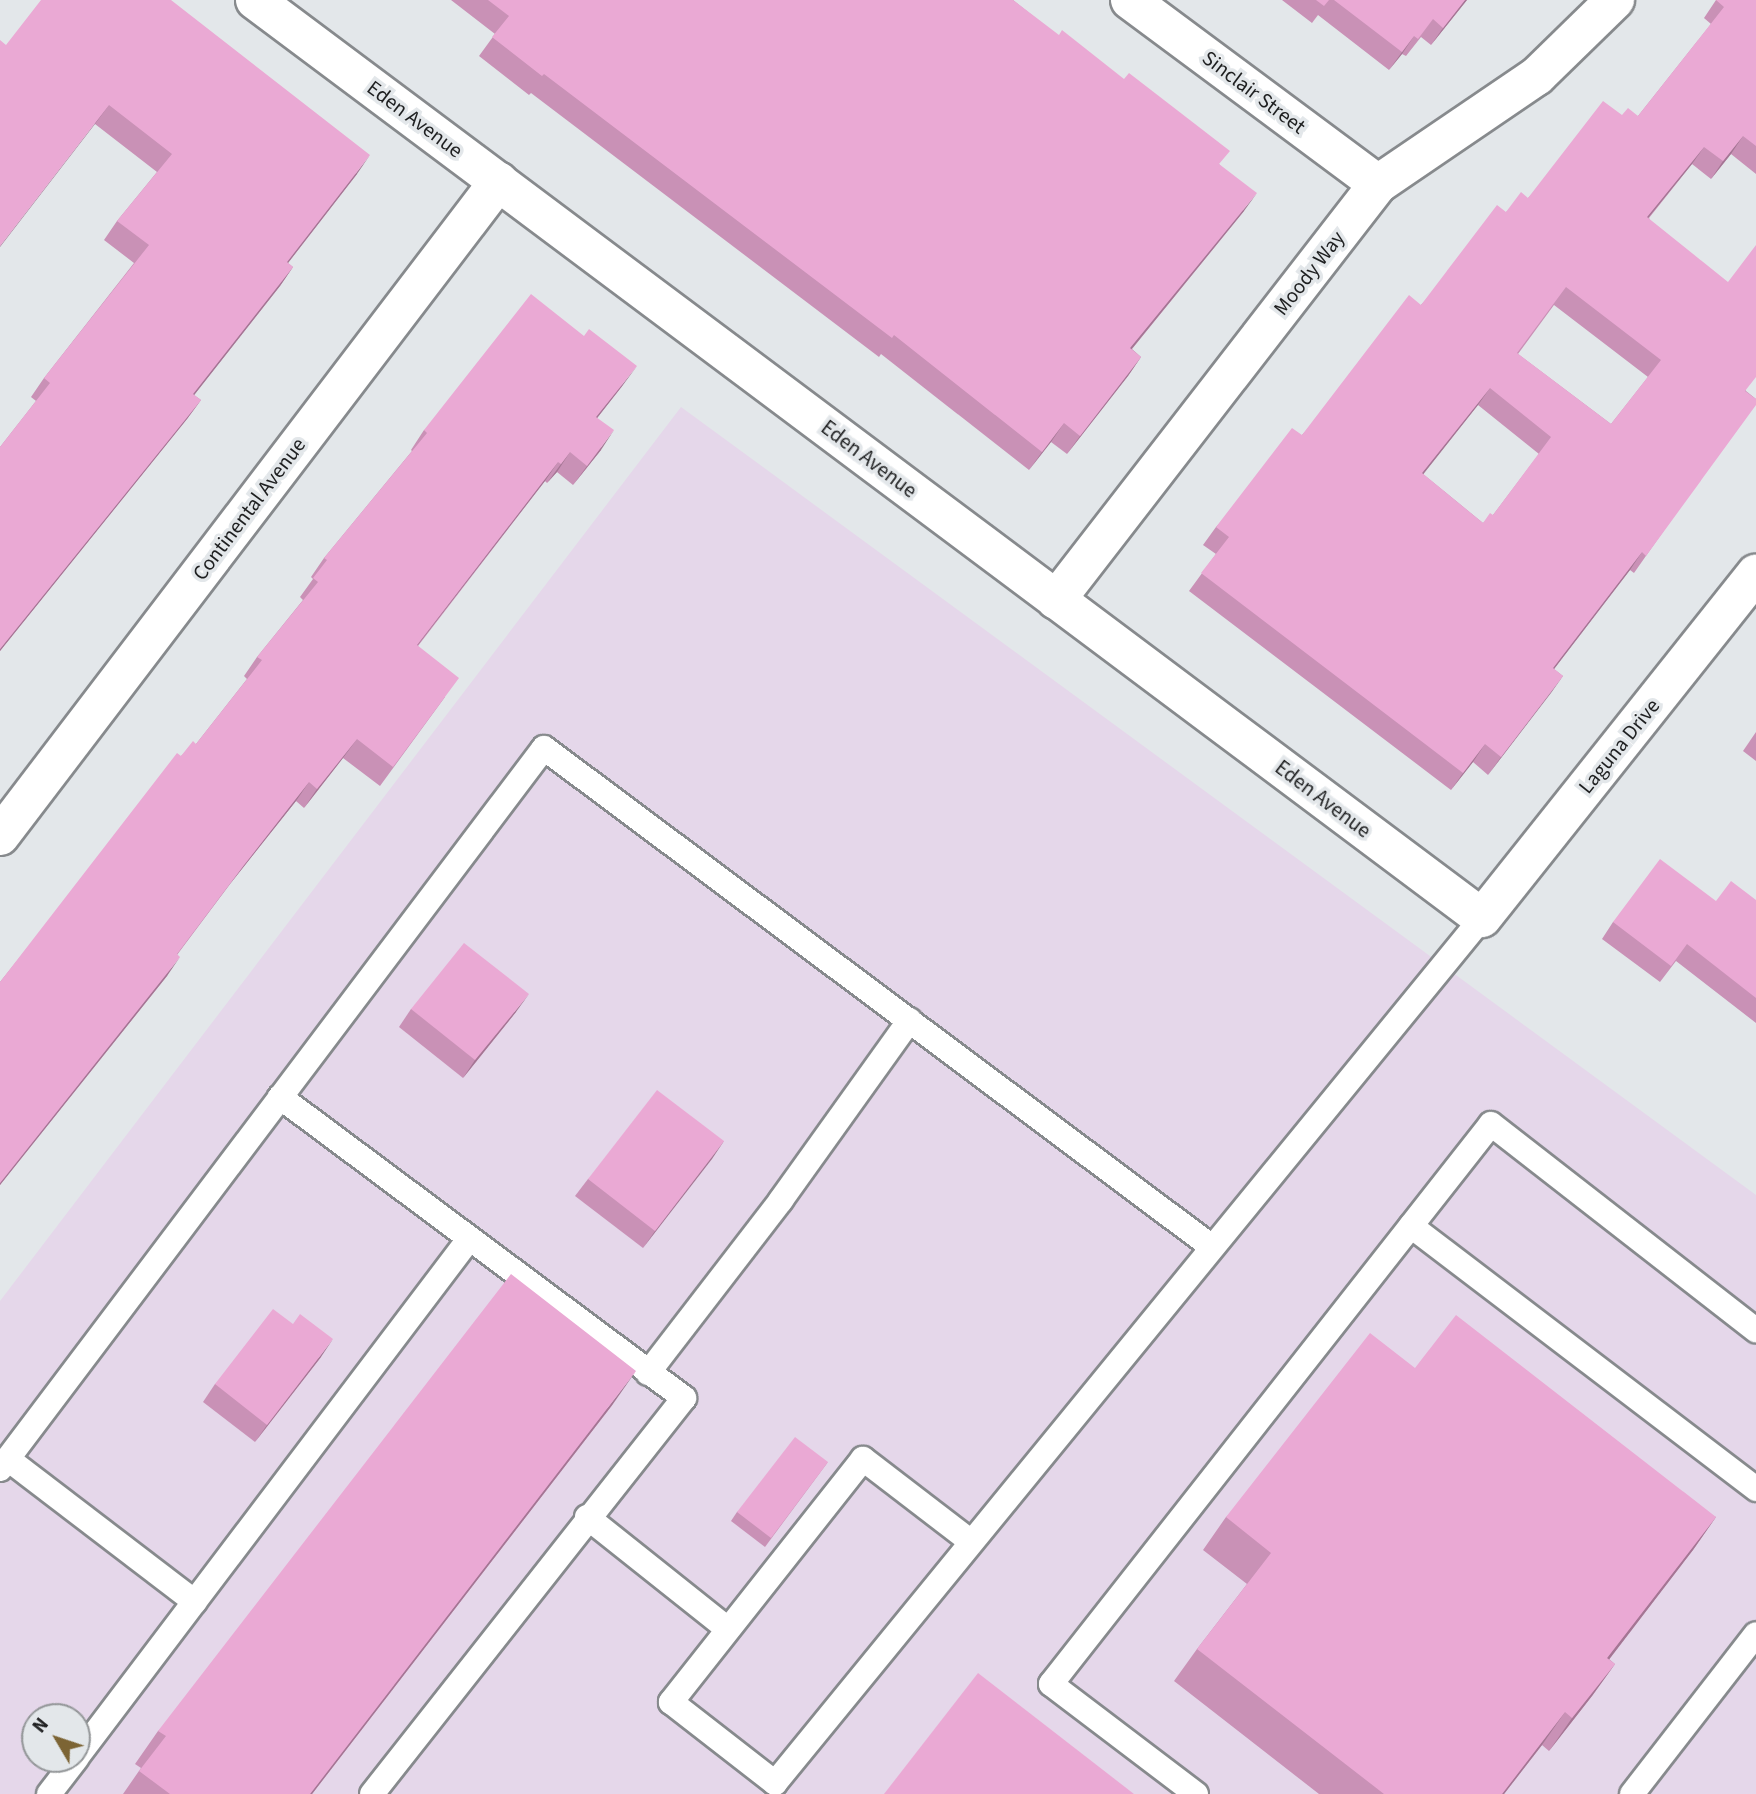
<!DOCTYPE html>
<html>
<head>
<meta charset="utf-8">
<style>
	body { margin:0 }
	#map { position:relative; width:1756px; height:1794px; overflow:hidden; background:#e3e7ea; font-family:"Source Sans 3",sans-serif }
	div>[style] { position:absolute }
	.industrial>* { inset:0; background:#e5d7ea }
	.roads { filter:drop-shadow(2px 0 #878a8d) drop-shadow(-2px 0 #878a8d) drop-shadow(0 2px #878a8d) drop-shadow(0 -2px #878a8d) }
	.lane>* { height:24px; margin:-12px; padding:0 12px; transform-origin:12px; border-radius:12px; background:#fff }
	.street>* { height:38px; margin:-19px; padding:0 19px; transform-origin:19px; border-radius:19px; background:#fff }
	.wall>* { inset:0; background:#c991b6 }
	.shaded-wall>* { inset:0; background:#a47694 }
	.building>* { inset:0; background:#eaa9d4 }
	span { translate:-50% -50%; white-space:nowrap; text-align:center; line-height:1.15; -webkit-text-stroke:7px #e3e7ea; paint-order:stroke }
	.street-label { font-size:21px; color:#1e1f20 }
	.north { position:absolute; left:21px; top:1703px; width:70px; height:70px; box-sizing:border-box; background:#e3e7ea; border:2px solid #949799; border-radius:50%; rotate:309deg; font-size:19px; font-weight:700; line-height:28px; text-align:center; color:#1e1f20 }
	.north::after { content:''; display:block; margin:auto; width:24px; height:32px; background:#7c6434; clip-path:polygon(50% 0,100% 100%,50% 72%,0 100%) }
</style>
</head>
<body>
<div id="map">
	<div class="industrial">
		<i style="clip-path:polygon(evenodd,681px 407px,1756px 1195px,1756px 1794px,0 1794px,0 1301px,681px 407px,35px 1717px,77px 1717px,77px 1759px,35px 1759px,35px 1717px)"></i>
	</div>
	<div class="roads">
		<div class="lane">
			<i style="left:280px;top:1097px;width:504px;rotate:36.69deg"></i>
			<i style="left:684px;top:1398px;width:504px;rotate:128.23deg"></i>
			<i style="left:1411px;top:1226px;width:434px;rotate:37.3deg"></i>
			<i style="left:648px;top:1373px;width:218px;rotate:-52.4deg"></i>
			<i style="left:781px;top:1200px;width:221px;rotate:-54.4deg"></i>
			<i style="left:8px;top:1459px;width:235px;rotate:37.4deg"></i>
			<i style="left:0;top:1469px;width:903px;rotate:-52.97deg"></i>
			<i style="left:544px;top:748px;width:834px;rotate:36.76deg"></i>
			<i style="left:587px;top:1517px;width:180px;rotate:38.5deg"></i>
			<i style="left:970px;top:1541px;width:135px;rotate:-142.5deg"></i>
			<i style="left:863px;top:1459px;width:310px;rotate:128.3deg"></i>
			<i style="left:671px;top:1702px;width:132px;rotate:37.9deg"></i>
			<i style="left:775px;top:1783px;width:1117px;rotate:-50.74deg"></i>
			<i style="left:77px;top:1757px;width:650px;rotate:-52.88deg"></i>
			<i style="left:49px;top:1794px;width:44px;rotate:-52.4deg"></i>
			<i style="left:1196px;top:1794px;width:182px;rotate:-142.8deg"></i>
			<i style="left:1051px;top:1684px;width:712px;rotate:-51.84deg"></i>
			<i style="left:1491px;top:1124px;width:336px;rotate:37.9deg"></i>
			<i style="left:1632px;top:1794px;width:202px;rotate:-52.2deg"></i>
		</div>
		<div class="street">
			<i style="left:255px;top:0;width:1532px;rotate:36.8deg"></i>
			<i style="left:1482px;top:918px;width:440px;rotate:-51.5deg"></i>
			<i style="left:1130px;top:0;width:309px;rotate:36.6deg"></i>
			<i style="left:1056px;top:600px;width:526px;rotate:-52.26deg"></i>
			<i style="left:1378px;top:184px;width:192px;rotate:-34.2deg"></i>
			<i style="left:1537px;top:76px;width:109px;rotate:-44.3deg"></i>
			<i style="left:0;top:836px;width:823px;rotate:-52.7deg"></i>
		</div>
	</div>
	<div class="wall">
		<i style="clip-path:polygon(451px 0,1013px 0,1220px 165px,1244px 211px,1132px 349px,1141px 357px,1128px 376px,1067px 454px,1051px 442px,1029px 470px,881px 354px,879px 357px,531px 93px,529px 95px,479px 56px,495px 34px)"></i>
		<i style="clip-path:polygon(1282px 0,1467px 0,1431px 45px,1421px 37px,1406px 56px,1402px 54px,1389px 70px,1318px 15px,1312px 23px)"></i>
		<i style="clip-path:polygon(evenodd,1716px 0,1756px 0,1756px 174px,1731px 154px,1711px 179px,1692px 164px,1649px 218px,1746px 391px,1756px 399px,1634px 573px,1630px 570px,1554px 669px,1563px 676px,1488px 775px,1473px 762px,1451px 790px,1189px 591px,1216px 554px,1203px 545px,1216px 527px,1302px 435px,1506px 212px,1528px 198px,1622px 115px,1638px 116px,1711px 24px,1704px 18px,1716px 0,1554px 305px,1648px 377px,1611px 424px,1518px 354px,1554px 305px,1716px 0,1478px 405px,1539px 454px,1493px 515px,1483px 523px,1423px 474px,1478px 405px)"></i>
		<i style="clip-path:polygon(6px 45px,357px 174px,288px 263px,293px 267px,280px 286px,194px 395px,201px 400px,187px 419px,0 651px,0 447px,36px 401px,31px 397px,44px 378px,134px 263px,104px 240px,117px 221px,157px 172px,95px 124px)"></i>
		<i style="clip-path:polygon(623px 385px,597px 418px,601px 450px,573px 485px,557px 472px,547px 483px,545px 481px,418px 646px,445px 697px,380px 786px,343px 758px,304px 808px,296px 801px,230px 884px,177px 955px,167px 976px,0 1185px,0 982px,181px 756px,196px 744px,247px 679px,244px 676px,257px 657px,303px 600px,300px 597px,313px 579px,311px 577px,324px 558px,412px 451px,411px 450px,424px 430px)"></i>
		<i style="clip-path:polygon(1756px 732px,1756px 761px,1743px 751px)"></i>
		<i style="clip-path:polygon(1756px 900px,1756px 1023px,1676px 961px,1660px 982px,1602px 939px,1613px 922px,1716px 901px)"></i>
		<i style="clip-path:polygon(411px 1009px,516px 1012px,463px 1078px,399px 1027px)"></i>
		<i style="clip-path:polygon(724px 1141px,643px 1248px,575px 1196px,588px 1179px)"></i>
		<i style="clip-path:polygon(321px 1357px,255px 1442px,203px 1402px,215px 1384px)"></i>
		<i style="clip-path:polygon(1415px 1368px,1716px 1517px,1693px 1550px,1609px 1659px,1615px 1664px,1592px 1696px,1549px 1751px,1542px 1745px,1504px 1794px,1319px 1794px,1174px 1681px,1197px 1649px,1247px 1584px,1203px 1550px,1226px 1517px)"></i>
		<i style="clip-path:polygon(613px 1404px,312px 1794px,123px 1794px,141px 1768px,135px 1764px,158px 1731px)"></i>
		<i style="clip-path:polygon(828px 1462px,765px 1547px,731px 1521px,737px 1512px)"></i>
	</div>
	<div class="shaded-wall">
		<i style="clip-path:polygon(1465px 0,1467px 0,1431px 45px,1443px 28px)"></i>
		<i style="clip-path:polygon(1414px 36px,1402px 54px,1389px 70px,1402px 52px)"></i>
		<i style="clip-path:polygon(109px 105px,95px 124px,0 247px,0 246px)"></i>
		<i style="clip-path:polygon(1743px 136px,1731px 154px,1711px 179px,1723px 161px)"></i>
		<i style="clip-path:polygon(1704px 147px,1692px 164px,1635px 234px,1647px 217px)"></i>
		<i style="clip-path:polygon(370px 155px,357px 174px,274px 281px,287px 262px)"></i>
		<i style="clip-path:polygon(1257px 193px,1244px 211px,1117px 367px,1130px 348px)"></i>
		<i style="clip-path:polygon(293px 267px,280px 286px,180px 413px,193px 394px)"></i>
		<i style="clip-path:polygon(1141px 357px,1128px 376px,1067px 454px,1080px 436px)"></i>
		<i style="clip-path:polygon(637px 366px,623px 385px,583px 436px,596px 417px)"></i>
		<i style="clip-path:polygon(1490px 388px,1478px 405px,1410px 491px,1422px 473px)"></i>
		<i style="clip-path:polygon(201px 400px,187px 419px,0 651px,0 649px)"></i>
		<i style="clip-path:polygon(1064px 423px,1051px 442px,1029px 470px,1042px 452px)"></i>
		<i style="clip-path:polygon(614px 430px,601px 450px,573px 485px,587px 466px)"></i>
		<i style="clip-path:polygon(570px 452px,557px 472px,547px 483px,561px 464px)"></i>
		<i style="clip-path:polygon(558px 462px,545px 481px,403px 664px,417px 645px)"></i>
		<i style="clip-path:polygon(1642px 552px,1630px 570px,1541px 686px,1553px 668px)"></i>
		<i style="clip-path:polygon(1563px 676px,1551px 693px,1488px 775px,1501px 757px)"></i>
		<i style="clip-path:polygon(357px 739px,343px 758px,304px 808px,317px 789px)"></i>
		<i style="clip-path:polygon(1485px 744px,1473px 762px,1451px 790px,1463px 773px)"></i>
		<i style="clip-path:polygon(309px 782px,296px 801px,230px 884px,163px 973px,244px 865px)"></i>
		<i style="clip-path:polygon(180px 957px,167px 976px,0 1185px,0 1183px)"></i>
		<i style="clip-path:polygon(529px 994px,516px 1012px,463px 1078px,475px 1060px)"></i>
		<i style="clip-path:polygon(724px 1141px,712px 1159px,643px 1248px,655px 1231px)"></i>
		<i style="clip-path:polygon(333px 1339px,321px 1357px,255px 1442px,267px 1425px)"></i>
		<i style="clip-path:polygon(636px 1371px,613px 1404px,312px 1794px,310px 1794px)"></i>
		<i style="clip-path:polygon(1716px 1517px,1693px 1550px,1585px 1691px,1607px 1658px)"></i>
		<i style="clip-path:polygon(1615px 1664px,1592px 1696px,1549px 1751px,1572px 1718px)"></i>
		<i style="clip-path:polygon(1565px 1712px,1542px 1745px,1504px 1794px,1502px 1794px)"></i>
	</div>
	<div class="building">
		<i style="clip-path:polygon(41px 0,171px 0,370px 155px,287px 262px,293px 267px,193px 394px,201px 400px,0 649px,0 447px,50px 383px,44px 378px,149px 245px,117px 221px,172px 154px,109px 105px,0 246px,0 40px,6px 45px)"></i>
		<i style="clip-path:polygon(488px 0,1013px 0,1059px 35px,1062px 30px,1124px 79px,1129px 73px,1230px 151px,1219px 164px,1257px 193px,1130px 348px,1141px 357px,1080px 436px,1064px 423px,1042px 452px,894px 335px,892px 338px,544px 74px,542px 76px,492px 37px,509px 16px)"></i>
		<i style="clip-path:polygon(1316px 0,1329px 0,1324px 6px)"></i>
		<i style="clip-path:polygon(1334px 0,1465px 0,1443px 28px,1433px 19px,1418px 39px,1414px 36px,1402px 52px)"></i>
		<i style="clip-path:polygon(evenodd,1716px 0,1756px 0,1756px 146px,1743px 136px,1723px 161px,1704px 147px,1647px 217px,1728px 282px,1756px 245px,1756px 377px,1745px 391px,1756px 399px,1756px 405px,1646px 556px,1642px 552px,1553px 668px,1563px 676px,1501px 757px,1485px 744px,1463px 773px,1201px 573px,1229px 537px,1216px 527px,1292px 428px,1302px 435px,1409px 295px,1421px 305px,1497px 205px,1506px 212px,1521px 192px,1528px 198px,1603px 101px,1622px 115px,1628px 108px,1638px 116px,1724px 7px,1716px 0,1566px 287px,1661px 360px,1611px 424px,1517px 353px,1566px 287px,1716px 0,1490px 388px,1551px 437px,1493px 515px,1490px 513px,1483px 523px,1422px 473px,1490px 388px)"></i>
		<i style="clip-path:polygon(531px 294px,584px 336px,589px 329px,637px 366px,596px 417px,614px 430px,587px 466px,570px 452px,561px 464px,558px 462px,417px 645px,459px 678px,393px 767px,357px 739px,317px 789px,309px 782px,244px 865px,177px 954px,180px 957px,0 1183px,0 982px,177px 753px,181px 756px,193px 741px,196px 744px,262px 660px,257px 657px,318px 582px,313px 578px,327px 560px,324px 558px,427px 433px,424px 430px)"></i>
		<i style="clip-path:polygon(1660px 859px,1716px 901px,1731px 881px,1756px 900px,1756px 998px,1687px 944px,1671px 966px,1613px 922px)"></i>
		<i style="clip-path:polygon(464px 943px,529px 994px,475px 1060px,411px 1009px)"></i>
		<i style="clip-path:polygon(657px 1090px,724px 1141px,655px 1231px,588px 1179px)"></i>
		<i style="clip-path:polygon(511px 1274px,636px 1371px,310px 1794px,170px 1794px,139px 1771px,166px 1736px,158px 1731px)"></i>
		<i style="clip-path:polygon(273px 1309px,293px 1324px,300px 1314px,333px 1339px,267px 1425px,215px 1384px)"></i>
		<i style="clip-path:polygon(1456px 1315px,1716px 1517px,1607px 1658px,1615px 1664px,1572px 1718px,1565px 1712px,1502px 1794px,1384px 1794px,1197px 1649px,1271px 1553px,1226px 1517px,1370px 1333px,1415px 1368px)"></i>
		<i style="clip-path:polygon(795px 1437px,828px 1462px,771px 1538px,737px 1512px)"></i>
		<i style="clip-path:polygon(978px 1673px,1134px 1794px,884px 1794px)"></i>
	</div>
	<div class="street-label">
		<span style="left:1254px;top:92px;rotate:37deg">Sinclair Street</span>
		<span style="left:415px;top:119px;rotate:37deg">Eden Avenue</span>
		<span style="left:1309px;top:273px;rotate:-52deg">Moody Way</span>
		<span style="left:869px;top:459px;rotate:37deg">Eden Avenue</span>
		<span style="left:249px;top:509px;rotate:-53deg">Continental Avenue</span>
		<span style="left:1619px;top:746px;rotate:-51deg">Laguna Drive</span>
		<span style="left:1323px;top:799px;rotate:37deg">Eden Avenue</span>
	</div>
	<div class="north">N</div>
</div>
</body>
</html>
